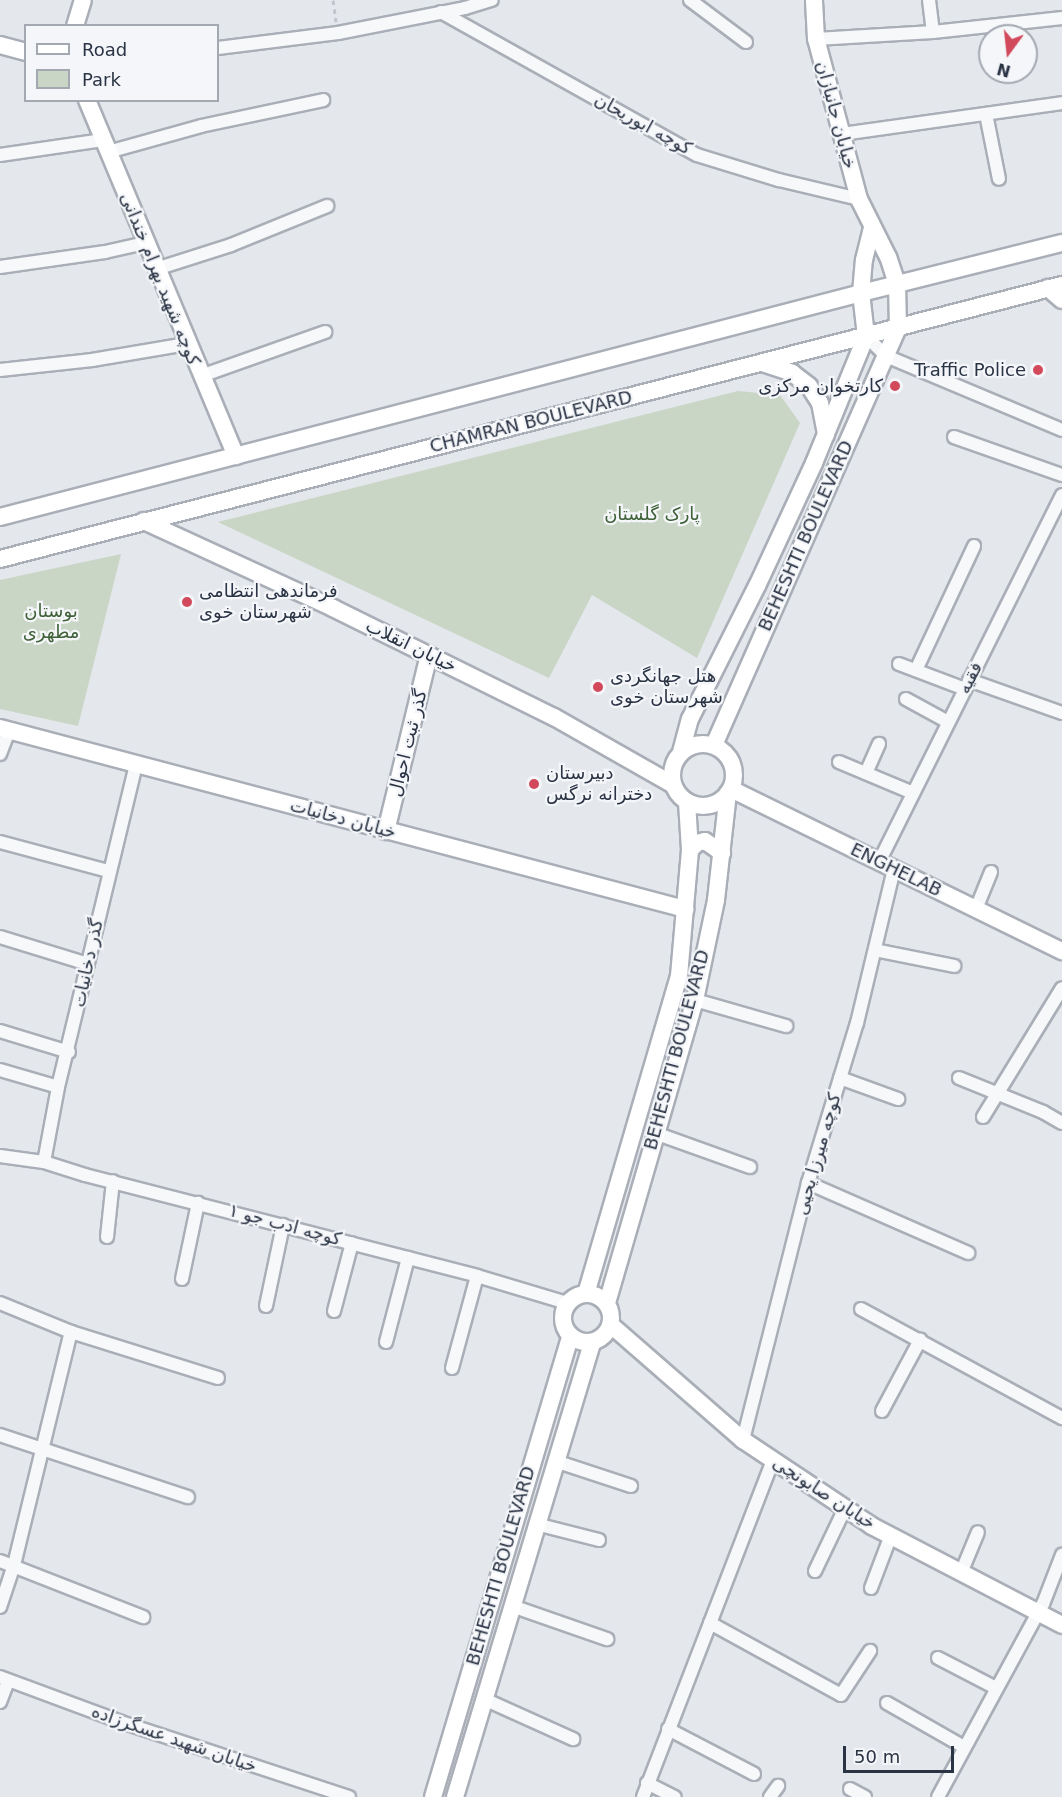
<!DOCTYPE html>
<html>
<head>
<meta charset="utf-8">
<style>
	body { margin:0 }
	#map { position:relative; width:1062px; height:1797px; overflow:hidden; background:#e4e7ec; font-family:"DejaVu Sans",Vazirmatn,sans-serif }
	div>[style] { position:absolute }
	.green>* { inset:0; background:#c9d6c5 }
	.path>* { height:3px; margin-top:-1.5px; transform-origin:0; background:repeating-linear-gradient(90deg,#c2c5cb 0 4.5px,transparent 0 9px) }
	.roads { filter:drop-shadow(2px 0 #a9aeb7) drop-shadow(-2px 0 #a9aeb7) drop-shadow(0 2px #a9aeb7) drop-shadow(0 -2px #a9aeb7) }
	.street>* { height:12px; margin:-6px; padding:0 6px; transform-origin:6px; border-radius:6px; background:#f7f8fa }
	.secondary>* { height:16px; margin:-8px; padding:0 8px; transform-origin:8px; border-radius:8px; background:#fff }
	.secondary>.ring { margin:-8px; padding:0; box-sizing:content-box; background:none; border:16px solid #fff; border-radius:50% }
	.dots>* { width:16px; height:16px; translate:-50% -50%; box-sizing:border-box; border:3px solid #f4f6f9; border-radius:50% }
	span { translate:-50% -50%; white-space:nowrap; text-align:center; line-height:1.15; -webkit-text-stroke:4.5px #f4f6f9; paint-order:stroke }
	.street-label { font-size:18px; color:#2b3445 }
	.poi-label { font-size:18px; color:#2b3445 }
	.right { translate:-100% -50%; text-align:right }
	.left { translate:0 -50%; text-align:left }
	.park-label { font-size:18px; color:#3f6138 }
	.legend { position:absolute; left:24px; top:24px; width:195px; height:78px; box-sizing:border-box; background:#f4f6f9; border:2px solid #a4a8b1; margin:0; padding:8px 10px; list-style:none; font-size:18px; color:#2b3445 }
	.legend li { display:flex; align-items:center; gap:12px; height:30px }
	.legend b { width:30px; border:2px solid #a4a8b1 }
	.north { position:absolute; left:978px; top:24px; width:60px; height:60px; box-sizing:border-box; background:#f4f6f9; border:2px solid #a4a8b1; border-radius:50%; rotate:195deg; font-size:16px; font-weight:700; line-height:24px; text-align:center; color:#2b3445 }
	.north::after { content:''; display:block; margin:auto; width:21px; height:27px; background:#d1495b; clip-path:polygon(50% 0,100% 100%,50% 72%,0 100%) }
	.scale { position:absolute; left:843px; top:1746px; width:111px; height:27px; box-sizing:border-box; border:3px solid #2b3445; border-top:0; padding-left:8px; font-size:18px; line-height:21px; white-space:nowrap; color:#2b3445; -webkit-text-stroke:4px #f4f6f9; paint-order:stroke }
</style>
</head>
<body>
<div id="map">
	<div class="green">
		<i style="clip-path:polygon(738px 391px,780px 395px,800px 423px,697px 658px,592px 595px,549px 678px,218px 522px)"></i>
		<i style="clip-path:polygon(121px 554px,78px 726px,0 709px,0 580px)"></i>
	</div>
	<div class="path">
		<i style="left:333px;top:0;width:22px;rotate:82deg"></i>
	</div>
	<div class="roads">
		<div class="street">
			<i style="left:690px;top:0;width:70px;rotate:36.9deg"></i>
			<i style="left:929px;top:0;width:32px;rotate:83deg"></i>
			<i style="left:441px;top:12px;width:293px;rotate:29.2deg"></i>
			<i style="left:697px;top:155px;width:86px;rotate:17deg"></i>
			<i style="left:779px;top:180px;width:82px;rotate:13.4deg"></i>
			<i style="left:816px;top:39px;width:117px;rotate:-3.4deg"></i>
			<i style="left:933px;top:32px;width:130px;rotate:-6.2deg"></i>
			<i style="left:218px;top:48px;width:121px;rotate:-7.1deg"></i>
			<i style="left:338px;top:33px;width:129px;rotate:-11.1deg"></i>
			<i style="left:465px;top:8px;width:28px;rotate:-17deg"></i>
			<i style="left:986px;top:114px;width:66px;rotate:78.7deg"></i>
			<i style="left:842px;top:134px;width:222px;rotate:-8deg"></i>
			<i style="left:108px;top:152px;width:97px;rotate:-15.6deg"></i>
			<i style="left:201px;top:126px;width:125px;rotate:-12deg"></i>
			<i style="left:0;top:155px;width:104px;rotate:-8.3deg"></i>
			<i style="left:0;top:267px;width:106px;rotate:-8.1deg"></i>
			<i style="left:105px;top:252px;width:41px;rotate:-12.7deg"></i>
			<i style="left:156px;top:269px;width:79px;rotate:-17.7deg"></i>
			<i style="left:231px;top:245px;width:104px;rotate:-22.1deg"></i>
			<i style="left:866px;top:336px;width:28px;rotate:45deg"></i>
			<i style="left:886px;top:356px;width:191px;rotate:22.8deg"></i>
			<i style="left:0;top:370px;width:93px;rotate:-6.2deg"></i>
			<i style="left:92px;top:360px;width:96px;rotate:-9.6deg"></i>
			<i style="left:201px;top:376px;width:132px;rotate:-19.5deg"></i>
			<i style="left:954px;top:437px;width:114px;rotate:19.4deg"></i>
			<i style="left:899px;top:664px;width:71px;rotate:20.7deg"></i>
			<i style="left:916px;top:670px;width:137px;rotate:-64.9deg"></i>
			<i style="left:969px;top:680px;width:99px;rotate:19.5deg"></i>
			<i style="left:906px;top:699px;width:48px;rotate:28.7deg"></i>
			<i style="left:0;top:754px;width:26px;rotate:-69deg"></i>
			<i style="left:839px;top:762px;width:80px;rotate:22.7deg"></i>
			<i style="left:866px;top:773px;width:32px;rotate:-66deg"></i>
			<i style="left:0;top:842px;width:112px;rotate:15deg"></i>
			<i style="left:879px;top:862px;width:410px;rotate:-63.5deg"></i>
			<i style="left:976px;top:909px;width:40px;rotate:-68deg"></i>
			<i style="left:0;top:937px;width:92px;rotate:17.1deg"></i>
			<i style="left:875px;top:950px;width:81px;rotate:11.4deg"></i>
			<i style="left:695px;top:1000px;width:95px;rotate:15.9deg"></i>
			<i style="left:0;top:1031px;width:72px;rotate:16.9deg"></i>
			<i style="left:0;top:1070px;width:60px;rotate:16.3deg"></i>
			<i style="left:840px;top:1078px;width:62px;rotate:19.9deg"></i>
			<i style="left:959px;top:1078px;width:91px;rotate:22deg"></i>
			<i style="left:1043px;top:1112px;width:22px;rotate:30deg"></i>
			<i style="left:983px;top:1117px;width:151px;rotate:-58.5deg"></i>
			<i style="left:655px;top:1133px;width:101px;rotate:19.7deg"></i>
			<i style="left:0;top:1156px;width:44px;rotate:7.8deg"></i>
			<i style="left:44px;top:1162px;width:43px;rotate:17.6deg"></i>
			<i style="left:85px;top:1175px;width:405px;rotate:14.4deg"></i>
			<i style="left:477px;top:1276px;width:94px;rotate:16.7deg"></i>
			<i style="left:44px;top:1162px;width:76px;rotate:-79.4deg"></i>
			<i style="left:58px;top:1087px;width:331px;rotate:-76.4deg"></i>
			<i style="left:808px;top:1183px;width:175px;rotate:23.6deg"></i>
			<i style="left:107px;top:1237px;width:56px;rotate:-83.9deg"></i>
			<i style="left:182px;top:1279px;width:78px;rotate:-78.1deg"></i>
			<i style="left:0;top:1303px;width:77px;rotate:22.2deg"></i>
			<i style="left:71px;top:1332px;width:154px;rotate:17.4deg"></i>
			<i style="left:266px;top:1306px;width:83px;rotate:-78.1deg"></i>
			<i style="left:861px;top:1309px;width:229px;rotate:28.5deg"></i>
			<i style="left:334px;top:1311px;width:70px;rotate:-75.2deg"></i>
			<i style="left:386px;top:1342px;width:87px;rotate:-75.3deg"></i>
			<i style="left:452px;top:1368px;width:95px;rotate:-74.8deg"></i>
			<i style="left:882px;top:1411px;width:81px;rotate:-61.8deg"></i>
			<i style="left:0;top:1435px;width:198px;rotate:18.3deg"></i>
			<i style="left:743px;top:1440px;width:265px;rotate:-75.8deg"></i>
			<i style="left:808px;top:1183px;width:167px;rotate:-73deg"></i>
			<i style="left:857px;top:1023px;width:158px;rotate:-76.5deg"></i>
			<i style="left:555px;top:1461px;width:80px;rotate:18.2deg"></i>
			<i style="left:536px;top:1524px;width:65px;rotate:14.3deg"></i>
			<i style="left:0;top:1561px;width:154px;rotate:21.4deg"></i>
			<i style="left:815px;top:1571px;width:70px;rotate:-64.5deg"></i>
			<i style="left:961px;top:1573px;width:44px;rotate:-67.5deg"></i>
			<i style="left:871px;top:1588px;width:57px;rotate:-69.3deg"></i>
			<i style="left:512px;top:1606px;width:101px;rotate:19.2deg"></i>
			<i style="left:0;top:1607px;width:44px;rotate:-71.6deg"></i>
			<i style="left:14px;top:1565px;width:240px;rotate:-76.3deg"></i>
			<i style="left:710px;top:1623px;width:149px;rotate:28.8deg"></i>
			<i style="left:841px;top:1695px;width:53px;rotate:-56.6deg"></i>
			<i style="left:938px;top:1658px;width:65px;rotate:27.3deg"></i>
			<i style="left:0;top:1677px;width:129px;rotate:20.4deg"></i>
			<i style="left:121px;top:1722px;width:240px;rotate:18.2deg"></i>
			<i style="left:484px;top:1699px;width:98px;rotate:24.2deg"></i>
			<i style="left:0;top:1702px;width:22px;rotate:-69deg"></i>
			<i style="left:887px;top:1703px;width:89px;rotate:29.7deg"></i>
			<i style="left:668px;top:1729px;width:97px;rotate:27.6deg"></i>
			<i style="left:647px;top:1783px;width:31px;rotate:27deg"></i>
			<i style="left:850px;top:1789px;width:17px;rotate:28deg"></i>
			<i style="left:643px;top:1797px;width:361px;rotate:-68.9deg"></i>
			<i style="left:770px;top:1797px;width:14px;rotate:-54deg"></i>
			<i style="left:938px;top:1797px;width:220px;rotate:-61.5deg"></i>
			<i style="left:1043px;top:1604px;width:53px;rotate:-68.8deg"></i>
		</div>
		<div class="secondary">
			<i style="left:75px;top:26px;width:27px;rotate:-73deg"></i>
			<i style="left:0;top:45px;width:27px;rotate:15deg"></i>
			<i style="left:87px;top:100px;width:386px;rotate:67.3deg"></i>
			<i style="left:1048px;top:288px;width:18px;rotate:41deg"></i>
			<i style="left:762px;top:363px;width:32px;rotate:18deg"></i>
			<i style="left:792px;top:373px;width:21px;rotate:37deg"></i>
			<i style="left:809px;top:386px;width:20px;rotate:57deg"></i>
			<i style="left:820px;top:403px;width:32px;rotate:79deg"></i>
			<i style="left:0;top:517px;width:890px;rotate:-14.58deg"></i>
			<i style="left:861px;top:293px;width:207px;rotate:-14deg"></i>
			<i style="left:144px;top:521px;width:208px;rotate:24.7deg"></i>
			<i style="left:333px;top:608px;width:246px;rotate:26.3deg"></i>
			<i style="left:554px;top:717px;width:136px;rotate:29.6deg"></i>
			<i style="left:0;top:559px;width:1097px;rotate:-14.47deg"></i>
			<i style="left:0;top:728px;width:709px;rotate:14.8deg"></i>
			<i class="ring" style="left:672px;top:744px;width:46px;height:46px"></i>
			<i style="left:714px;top:745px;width:456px;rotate:-66.2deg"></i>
			<i style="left:898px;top:328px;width:44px;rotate:-91.3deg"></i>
			<i style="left:897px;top:284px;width:28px;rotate:-108deg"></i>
			<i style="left:888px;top:257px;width:65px;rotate:-116.6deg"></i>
			<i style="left:859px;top:199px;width:166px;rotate:-105deg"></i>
			<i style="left:816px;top:39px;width:39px;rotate:-93deg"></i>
			<i style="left:681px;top:752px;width:34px;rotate:-75deg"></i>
			<i style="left:690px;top:719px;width:149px;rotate:-63.3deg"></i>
			<i style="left:757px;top:586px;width:136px;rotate:-65.1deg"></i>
			<i style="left:814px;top:463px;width:137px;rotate:-67.7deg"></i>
			<i style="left:866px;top:336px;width:43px;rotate:-96.6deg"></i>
			<i style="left:861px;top:293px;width:33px;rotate:-85deg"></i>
			<i style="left:864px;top:260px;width:34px;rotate:-76deg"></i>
			<i style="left:731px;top:789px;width:369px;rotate:26.1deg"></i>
			<i style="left:386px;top:831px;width:181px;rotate:-76.3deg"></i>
			<i style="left:690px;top:850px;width:10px;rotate:-45deg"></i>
			<i style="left:697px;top:843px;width:8px;rotate:-14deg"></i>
			<i style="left:705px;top:841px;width:21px;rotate:35deg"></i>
			<i class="ring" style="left:563px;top:1294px;width:32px;height:32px"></i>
			<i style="left:586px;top:1294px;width:331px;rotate:-73.7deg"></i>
			<i style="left:679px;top:976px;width:126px;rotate:-85deg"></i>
			<i style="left:690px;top:850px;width:48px;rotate:-93.6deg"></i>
			<i style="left:607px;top:1303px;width:316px;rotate:-73.8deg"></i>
			<i style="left:695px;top:1000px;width:102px;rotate:-78.1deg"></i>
			<i style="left:716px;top:900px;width:108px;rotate:-83.6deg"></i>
			<i style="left:611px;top:1325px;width:175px;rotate:41.1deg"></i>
			<i style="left:743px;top:1440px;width:155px;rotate:33.7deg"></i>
			<i style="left:872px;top:1526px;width:214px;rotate:27.5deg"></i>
			<i style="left:433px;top:1797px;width:481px;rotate:-73.4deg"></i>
			<i style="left:455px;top:1797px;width:475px;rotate:-73.2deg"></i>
		</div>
	</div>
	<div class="dots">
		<i style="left:1038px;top:370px;background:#d1495b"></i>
		<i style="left:895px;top:386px;background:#d1495b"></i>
		<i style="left:187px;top:602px;background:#d1495b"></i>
		<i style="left:598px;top:687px;background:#d1495b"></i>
		<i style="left:534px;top:784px;background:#d1495b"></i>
	</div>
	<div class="street-label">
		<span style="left:836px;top:115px;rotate:75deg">خیابان جانبازان</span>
		<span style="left:643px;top:124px;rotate:29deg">کوچه ابوریحان</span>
		<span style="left:160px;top:279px;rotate:68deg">کوچه شهید بهرام خندانی</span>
		<span style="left:531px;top:422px;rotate:-14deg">CHAMRAN BOULEVARD</span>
		<span style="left:806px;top:536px;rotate:-66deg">BEHESHTI BOULEVARD</span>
		<span style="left:411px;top:646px;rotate:26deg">خیابان انقلاب</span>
		<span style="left:970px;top:678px;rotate:-63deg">فقیه</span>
		<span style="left:408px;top:743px;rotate:-76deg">گذر ثبت احوال</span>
		<span style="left:343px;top:819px;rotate:15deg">خیابان دخانیات</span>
		<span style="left:896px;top:870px;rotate:26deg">ENGHELAB</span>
		<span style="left:88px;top:963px;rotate:-78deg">گذر دخانیات</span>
		<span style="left:677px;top:1050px;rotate:-75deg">BEHESHTI BOULEVARD</span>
		<span style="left:818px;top:1154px;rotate:-74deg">کوچه میرزا یحیی</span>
		<span style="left:285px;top:1225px;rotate:15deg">کوچه ادب جو ۱</span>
		<span style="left:824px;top:1493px;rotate:33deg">خیابان صابونچی</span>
		<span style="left:501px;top:1566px;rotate:-74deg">BEHESHTI BOULEVARD</span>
		<span style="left:174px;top:1739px;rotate:19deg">خیابان شهید عسگرزاده</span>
	</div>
	<div class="poi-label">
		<span class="right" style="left:1026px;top:370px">Traffic Police</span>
		<span class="right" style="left:883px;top:386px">کارتخوان مرکزی</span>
		<span class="left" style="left:199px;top:602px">فرماندهی انتظامی<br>شهرستان خوی</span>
		<span class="left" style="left:610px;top:687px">هتل جهانگردی<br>شهرستان خوی</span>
		<span class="left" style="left:546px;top:784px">دبیرستان<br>دخترانه نرگس</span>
	</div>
	<div class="park-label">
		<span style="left:652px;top:514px">پارک گلستان</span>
		<span style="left:51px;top:622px">بوستان<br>مطهری</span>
	</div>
	<ul class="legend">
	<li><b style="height:8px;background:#fff"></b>Road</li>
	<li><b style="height:16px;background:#c9d6c5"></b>Park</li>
	</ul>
	<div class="north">N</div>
	<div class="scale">50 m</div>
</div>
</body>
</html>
